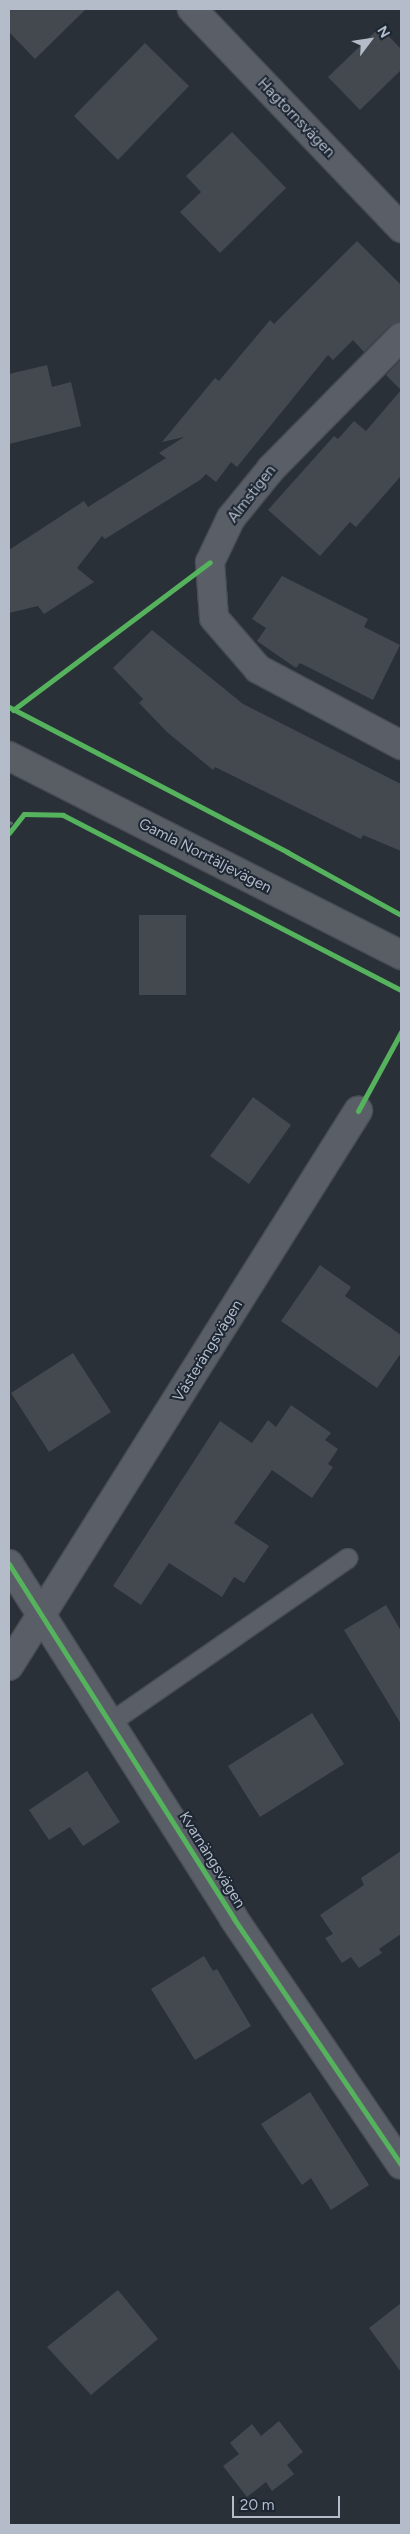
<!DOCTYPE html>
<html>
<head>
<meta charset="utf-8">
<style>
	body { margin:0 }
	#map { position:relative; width:410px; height:2534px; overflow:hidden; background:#2a3038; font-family:Figtree,sans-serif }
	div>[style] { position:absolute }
	.building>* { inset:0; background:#444950 }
	.path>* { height:3px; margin-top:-1.5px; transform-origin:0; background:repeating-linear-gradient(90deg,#5d636a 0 4px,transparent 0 8px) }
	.roads { filter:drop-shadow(1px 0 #484c53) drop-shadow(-1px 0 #484c53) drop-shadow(0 1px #484c53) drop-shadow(0 -1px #484c53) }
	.lane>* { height:19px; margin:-9.5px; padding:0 9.5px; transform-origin:9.5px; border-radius:9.5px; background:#5a5e66 }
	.street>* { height:28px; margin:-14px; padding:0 14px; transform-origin:14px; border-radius:14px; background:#5a5e66 }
	.secondary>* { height:28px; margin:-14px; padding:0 14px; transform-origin:14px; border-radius:14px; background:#595d64 }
	.cycleway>* { height:5px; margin:-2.5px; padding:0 2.5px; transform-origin:2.5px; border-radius:2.5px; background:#56b35d }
	span { translate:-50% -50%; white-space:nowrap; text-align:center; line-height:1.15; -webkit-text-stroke:4px #1d2633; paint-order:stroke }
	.street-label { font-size:15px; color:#b4bcc9 }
	.frame { position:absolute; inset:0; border:10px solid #b4bcc9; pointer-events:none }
	.north { position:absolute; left:345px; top:15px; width:50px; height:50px; -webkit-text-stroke:4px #1d2633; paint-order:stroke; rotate:59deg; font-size:14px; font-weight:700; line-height:20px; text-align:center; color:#b4bcc9 }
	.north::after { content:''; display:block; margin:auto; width:18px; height:22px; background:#b4bcc9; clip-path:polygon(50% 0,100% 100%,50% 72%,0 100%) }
	.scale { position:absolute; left:232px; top:2496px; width:108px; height:22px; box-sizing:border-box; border:2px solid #b4bcc9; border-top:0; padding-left:6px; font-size:15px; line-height:18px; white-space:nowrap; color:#b4bcc9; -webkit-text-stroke:4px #1d2633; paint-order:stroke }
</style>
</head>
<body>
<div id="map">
	<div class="building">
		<i style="clip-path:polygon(9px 9px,86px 9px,35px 59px,9px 32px)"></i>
		<i style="clip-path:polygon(380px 27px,401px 49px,401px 70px,360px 110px,328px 77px)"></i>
		<i style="clip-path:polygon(145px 43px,189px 86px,118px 160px,74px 116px)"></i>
		<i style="clip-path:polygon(232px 132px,286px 188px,220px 253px,180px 212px,201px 192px,186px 176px)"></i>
		<i style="clip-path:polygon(357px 241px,401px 285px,401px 322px,390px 326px,364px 352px,353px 340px,333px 360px,328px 355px,237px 467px,231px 462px,216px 482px,206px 474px,200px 480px,105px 539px,102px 536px,77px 568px,94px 582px,44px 614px,38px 606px,9px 613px,9px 550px,84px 501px,88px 507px,166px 458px,159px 453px,184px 437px,162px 442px,215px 378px,219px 381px,270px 320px,274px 324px)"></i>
		<i style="clip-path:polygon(401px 359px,401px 476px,356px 527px,350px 522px,320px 556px,268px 510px,334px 436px,338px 439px,354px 421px,366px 431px,401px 390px,386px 375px)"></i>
		<i style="clip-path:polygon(47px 365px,52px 387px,71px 382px,81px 426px,9px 444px,9px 374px)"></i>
		<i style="clip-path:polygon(282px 576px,368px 619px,364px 627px,400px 645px,373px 700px,300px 663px,296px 668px,257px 641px,266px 628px,252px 619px)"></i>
		<i style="clip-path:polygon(152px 630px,243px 704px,401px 784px,401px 851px,363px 835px,361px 839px,215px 767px,213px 770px,167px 732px,139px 703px,143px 699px,113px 668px)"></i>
		<i style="clip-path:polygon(139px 915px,186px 915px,186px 995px,139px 995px)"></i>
		<i style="clip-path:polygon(253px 1097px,291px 1125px,249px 1184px,210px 1156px)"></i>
		<i style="clip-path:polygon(320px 1265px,351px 1287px,345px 1296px,401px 1335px,401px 1353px,377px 1388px,281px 1321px)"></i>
		<i style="clip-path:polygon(73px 1353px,111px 1412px,49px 1452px,11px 1393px)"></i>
		<i style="clip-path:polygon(291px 1405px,331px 1433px,325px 1440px,338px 1449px,328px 1464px,333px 1467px,312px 1498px,272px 1470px,234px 1523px,269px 1546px,244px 1583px,234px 1577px,222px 1597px,169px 1563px,141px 1605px,113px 1586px,220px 1421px,252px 1443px,268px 1420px,276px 1427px)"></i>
		<i style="clip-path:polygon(386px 1605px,401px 1631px,401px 1724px,344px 1630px)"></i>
		<i style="clip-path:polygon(312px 1713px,344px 1764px,260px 1817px,228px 1766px)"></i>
		<i style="clip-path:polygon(87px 1771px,120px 1822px,83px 1846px,70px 1827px,49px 1840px,29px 1810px)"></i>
		<i style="clip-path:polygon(401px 1851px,401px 1934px,379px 1949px,382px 1953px,359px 1968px,351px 1957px,342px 1963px,325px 1938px,333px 1934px,320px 1915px,364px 1885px,361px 1878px)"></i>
		<i style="clip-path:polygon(204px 1956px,213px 1971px,217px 1969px,251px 2026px,195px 2060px,151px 1989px)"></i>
		<i style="clip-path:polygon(310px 2092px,369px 2185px,331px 2210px,311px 2178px,302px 2185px,261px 2124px)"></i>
		<i style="clip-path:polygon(118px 2290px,158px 2339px,91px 2395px,47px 2347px)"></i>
		<i style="clip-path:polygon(401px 2303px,401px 2372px,369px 2328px)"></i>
		<i style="clip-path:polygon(279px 2421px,303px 2452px,287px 2465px,294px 2474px,272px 2491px,266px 2482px,247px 2497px,223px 2466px,239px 2454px,230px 2443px,252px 2424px,261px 2436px)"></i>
	</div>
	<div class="path">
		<i style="left:9px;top:822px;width:8px;rotate:23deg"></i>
	</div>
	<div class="roads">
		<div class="lane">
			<i style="left:109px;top:1723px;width:290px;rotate:-34.7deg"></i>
		</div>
		<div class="street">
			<i style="left:192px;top:9px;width:303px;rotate:46.3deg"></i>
			<i style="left:401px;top:337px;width:185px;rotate:134.6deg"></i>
			<i style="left:271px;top:469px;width:63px;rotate:129.2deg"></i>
			<i style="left:231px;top:518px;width:49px;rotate:115.5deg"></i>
			<i style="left:210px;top:562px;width:56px;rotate:85.9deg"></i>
			<i style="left:214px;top:618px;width:67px;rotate:49.2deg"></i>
			<i style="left:258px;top:669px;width:162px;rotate:28deg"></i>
			<i style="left:9px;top:1564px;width:420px;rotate:57.6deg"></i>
			<i style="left:234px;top:1919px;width:297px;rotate:55.8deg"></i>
			<i style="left:9px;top:1666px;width:656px;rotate:-57.84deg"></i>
		</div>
		<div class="secondary">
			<i style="left:9px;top:756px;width:440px;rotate:26.9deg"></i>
		</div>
	</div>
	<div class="cycleway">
		<i style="left:9px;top:707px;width:314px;rotate:27.5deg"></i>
		<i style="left:287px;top:852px;width:130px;rotate:28.9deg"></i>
		<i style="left:13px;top:710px;width:246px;rotate:-36.9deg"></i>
		<i style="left:9px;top:833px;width:24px;rotate:-52deg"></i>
		<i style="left:24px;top:814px;width:39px;rotate:1deg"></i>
		<i style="left:63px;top:815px;width:381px;rotate:27.4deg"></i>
		<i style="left:358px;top:1111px;width:90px;rotate:-61.4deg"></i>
		<i style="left:9px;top:1564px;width:420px;rotate:57.6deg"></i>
		<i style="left:234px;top:1919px;width:297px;rotate:55.8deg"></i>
	</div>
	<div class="street-label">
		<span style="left:296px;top:118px;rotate:46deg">Hagtornsvägen</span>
		<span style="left:252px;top:494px;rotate:-52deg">Almstigen</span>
		<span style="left:205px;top:856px;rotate:27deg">Gamla Norrtäljevägen</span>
		<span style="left:208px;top:1351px;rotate:-58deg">Västerängsvägen</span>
		<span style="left:212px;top:1860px;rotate:58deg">Kvarnängsvägen</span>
	</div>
	<div class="frame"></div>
	<div class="north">N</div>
	<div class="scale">20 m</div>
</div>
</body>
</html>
